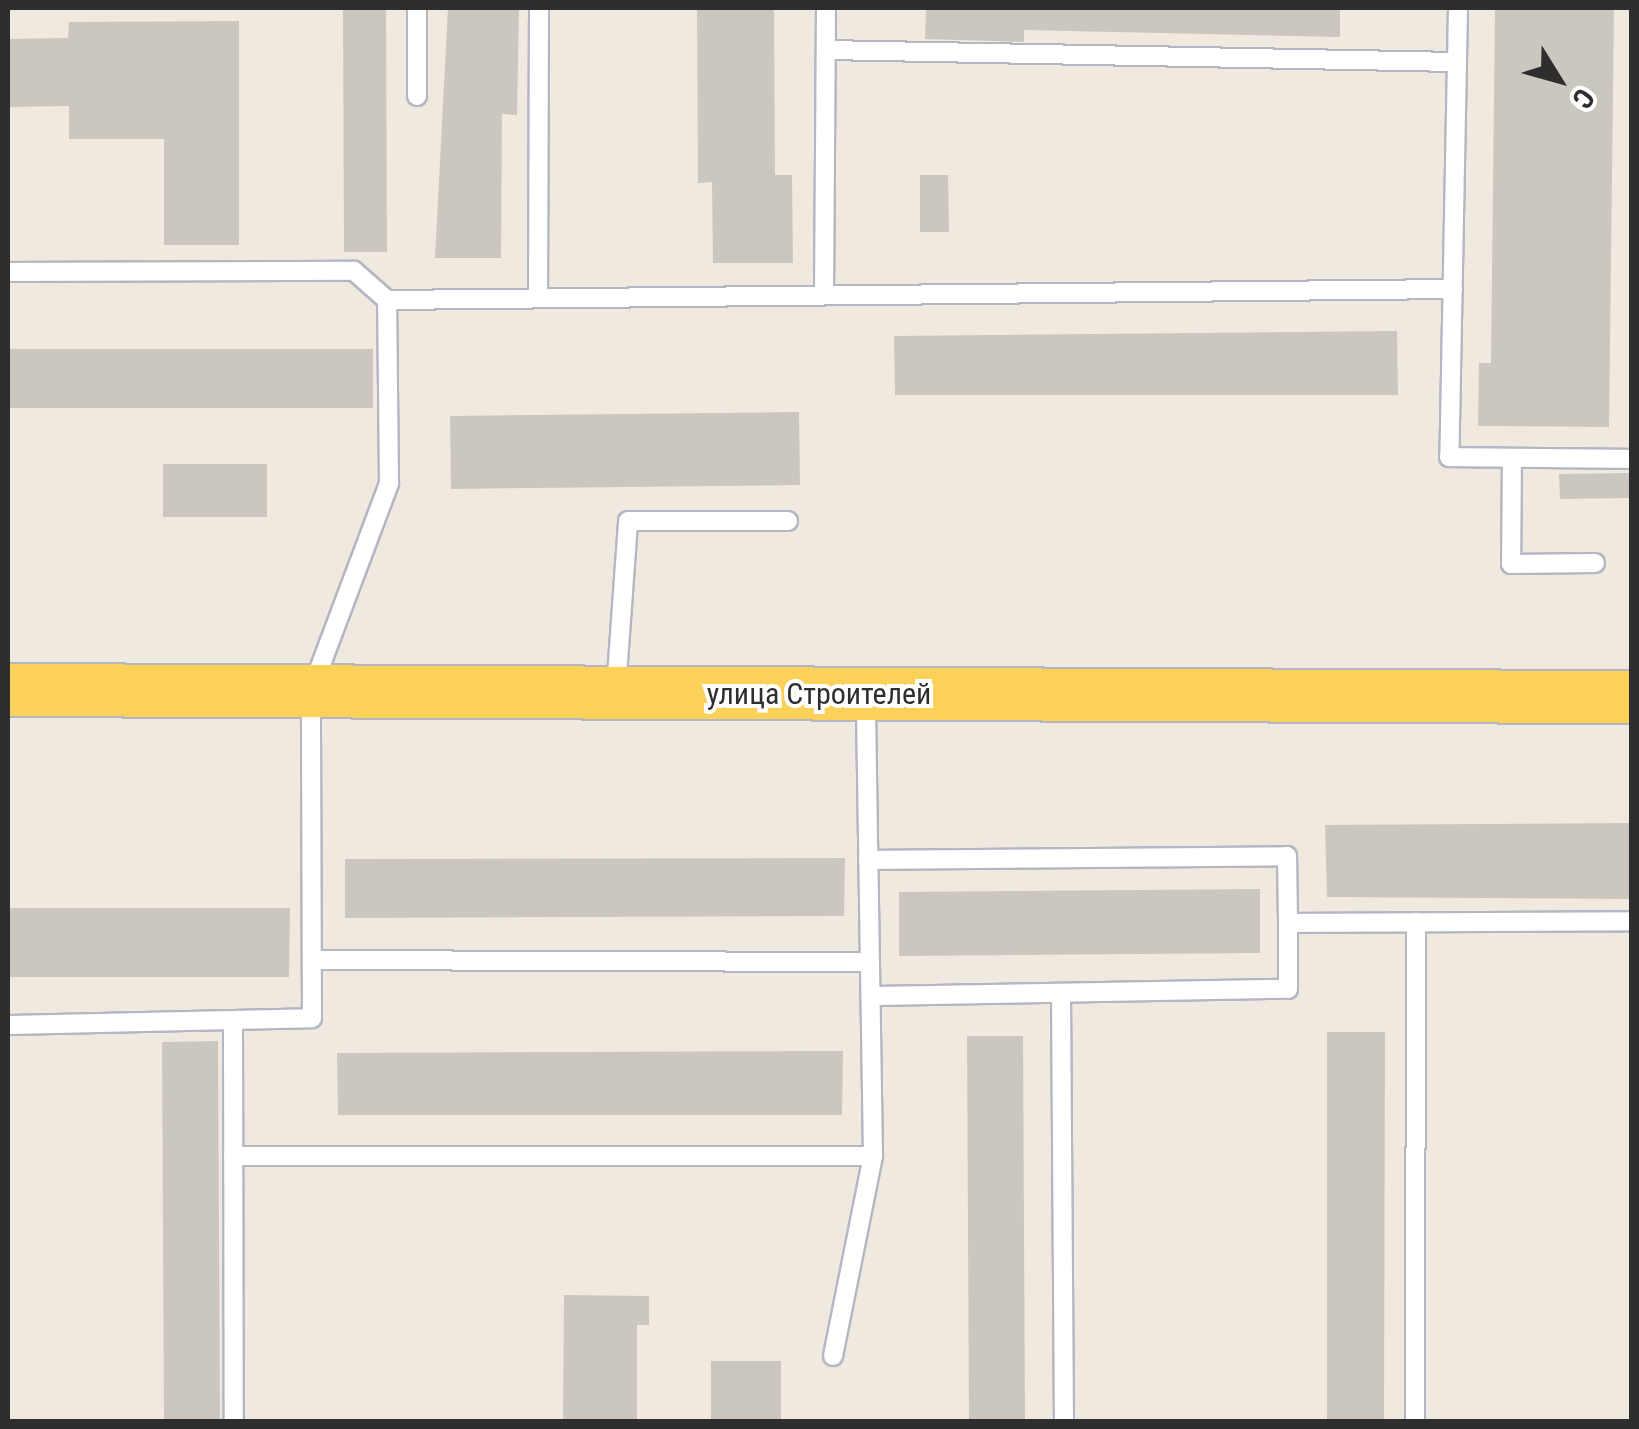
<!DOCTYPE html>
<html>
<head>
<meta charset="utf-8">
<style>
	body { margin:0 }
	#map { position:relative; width:1639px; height:1429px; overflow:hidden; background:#f0e9e0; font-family:"Roboto Condensed",sans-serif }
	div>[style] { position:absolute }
	.building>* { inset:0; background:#cbc7be }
	.roads { filter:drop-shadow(2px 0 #b4b7c2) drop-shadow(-2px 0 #b4b7c2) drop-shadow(0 2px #b4b7c2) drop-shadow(0 -2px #b4b7c2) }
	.service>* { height:18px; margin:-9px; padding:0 9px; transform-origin:9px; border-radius:9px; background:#fff }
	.primary>* { height:52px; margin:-26px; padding:0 26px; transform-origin:26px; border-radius:26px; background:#fbd15a }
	span { translate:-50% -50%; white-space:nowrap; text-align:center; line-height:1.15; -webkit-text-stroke:8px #fff; paint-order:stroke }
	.street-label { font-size:30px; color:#2e2e2e }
	.frame { position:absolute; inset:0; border:10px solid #2e2e2e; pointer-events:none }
	.north { position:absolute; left:1509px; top:30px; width:100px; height:100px; -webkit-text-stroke:8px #fff; paint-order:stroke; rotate:127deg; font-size:28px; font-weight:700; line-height:40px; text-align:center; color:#2e2e2e }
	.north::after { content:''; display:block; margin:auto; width:35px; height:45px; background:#2e2e2e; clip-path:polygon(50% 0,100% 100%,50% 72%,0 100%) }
</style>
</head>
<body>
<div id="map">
	<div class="building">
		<i style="clip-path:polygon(343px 8px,386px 8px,387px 252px,344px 252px)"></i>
		<i style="clip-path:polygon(448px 8px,519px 8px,517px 115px,502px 114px,501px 258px,435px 258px)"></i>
		<i style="clip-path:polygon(697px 8px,774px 8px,775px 175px,792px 175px,793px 263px,713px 263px,712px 182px,698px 183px)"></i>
		<i style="clip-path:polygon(936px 8px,1340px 8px,1340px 37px,1024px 30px,1024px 42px,925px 39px,926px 10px)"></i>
		<i style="clip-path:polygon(1495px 8px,1614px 8px,1609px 427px,1478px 426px,1479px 363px,1491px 363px)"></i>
		<i style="clip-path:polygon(239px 21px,239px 245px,164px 245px,164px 139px,69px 139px,69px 106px,8px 107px,8px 39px,68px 38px,69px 22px)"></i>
		<i style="clip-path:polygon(920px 175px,948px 175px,949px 232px,920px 232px)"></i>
		<i style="clip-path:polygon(1397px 331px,1398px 395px,895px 395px,894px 336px)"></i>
		<i style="clip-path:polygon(8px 349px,373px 349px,373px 408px,8px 408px)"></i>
		<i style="clip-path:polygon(799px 412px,800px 485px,451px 489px,450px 416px)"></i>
		<i style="clip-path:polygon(163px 464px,267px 464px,267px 517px,163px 517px)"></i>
		<i style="clip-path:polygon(1632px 473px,1632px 498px,1560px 499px,1559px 474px)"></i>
		<i style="clip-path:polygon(1632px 823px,1632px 899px,1327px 897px,1325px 825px)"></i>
		<i style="clip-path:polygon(845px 858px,844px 916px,345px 918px,345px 859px)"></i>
		<i style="clip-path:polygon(1260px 889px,1260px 953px,899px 956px,899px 892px)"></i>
		<i style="clip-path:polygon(8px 908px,290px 908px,289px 977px,8px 977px)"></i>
		<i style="clip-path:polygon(1327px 1032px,1385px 1032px,1384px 1422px,1327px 1422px)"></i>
		<i style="clip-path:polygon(967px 1036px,1023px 1036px,1025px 1422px,969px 1422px)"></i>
		<i style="clip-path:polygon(218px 1041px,220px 1422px,164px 1422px,162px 1042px)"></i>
		<i style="clip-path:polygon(843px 1051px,842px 1115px,338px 1115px,337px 1053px)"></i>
		<i style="clip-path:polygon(564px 1295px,649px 1296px,649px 1325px,637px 1325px,637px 1422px,563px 1422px)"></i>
		<i style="clip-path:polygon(711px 1361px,781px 1361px,781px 1422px,711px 1422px)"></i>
	</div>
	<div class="roads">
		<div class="service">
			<i style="left:417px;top:8px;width:88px;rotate:90deg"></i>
			<i style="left:1458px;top:8px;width:449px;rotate:91.1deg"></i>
			<i style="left:1449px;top:457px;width:183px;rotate:0.6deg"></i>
			<i style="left:826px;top:50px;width:631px;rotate:1.09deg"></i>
			<i style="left:8px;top:272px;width:346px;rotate:-0.2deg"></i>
			<i style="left:354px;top:271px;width:44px;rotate:41.3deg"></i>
			<i style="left:387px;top:300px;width:1066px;rotate:-0.59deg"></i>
			<i style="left:824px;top:295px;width:287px;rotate:-89.6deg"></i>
			<i style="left:538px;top:298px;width:290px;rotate:-89.8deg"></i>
			<i style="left:1512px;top:458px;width:106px;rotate:90.5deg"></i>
			<i style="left:1511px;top:564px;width:84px;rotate:-0.7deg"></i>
			<i style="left:616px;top:690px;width:169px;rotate:-85.9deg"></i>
			<i style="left:628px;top:521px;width:160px"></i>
			<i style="left:868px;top:860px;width:419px;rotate:-0.5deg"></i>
			<i style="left:1287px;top:856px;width:67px;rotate:89.1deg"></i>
			<i style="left:312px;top:960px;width:558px;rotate:0.21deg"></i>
			<i style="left:1061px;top:993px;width:429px;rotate:89.6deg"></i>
			<i style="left:871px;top:996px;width:417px;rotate:-1deg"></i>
			<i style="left:1288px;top:989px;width:66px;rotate:-90deg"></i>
			<i style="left:1288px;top:923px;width:344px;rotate:-0.3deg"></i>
			<i style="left:233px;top:1020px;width:402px;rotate:89.9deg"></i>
			<i style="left:8px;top:1025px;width:304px;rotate:-1.3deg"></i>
			<i style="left:312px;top:1018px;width:327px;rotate:-90.2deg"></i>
			<i style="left:311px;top:691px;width:222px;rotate:-69.4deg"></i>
			<i style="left:389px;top:483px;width:183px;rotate:-90.6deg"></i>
			<i style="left:233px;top:1156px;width:640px"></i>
			<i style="left:833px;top:1356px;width:204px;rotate:-78.7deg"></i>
			<i style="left:873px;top:1156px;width:456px;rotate:-90.9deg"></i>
			<i style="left:1415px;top:1422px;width:500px;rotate:-89.89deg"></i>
		</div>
		<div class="primary">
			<i style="left:8px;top:690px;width:1624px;rotate:0.25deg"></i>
		</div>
	</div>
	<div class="street-label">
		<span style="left:819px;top:694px">улица Строителей</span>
	</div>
	<div class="frame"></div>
	<div class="north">С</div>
</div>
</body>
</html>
